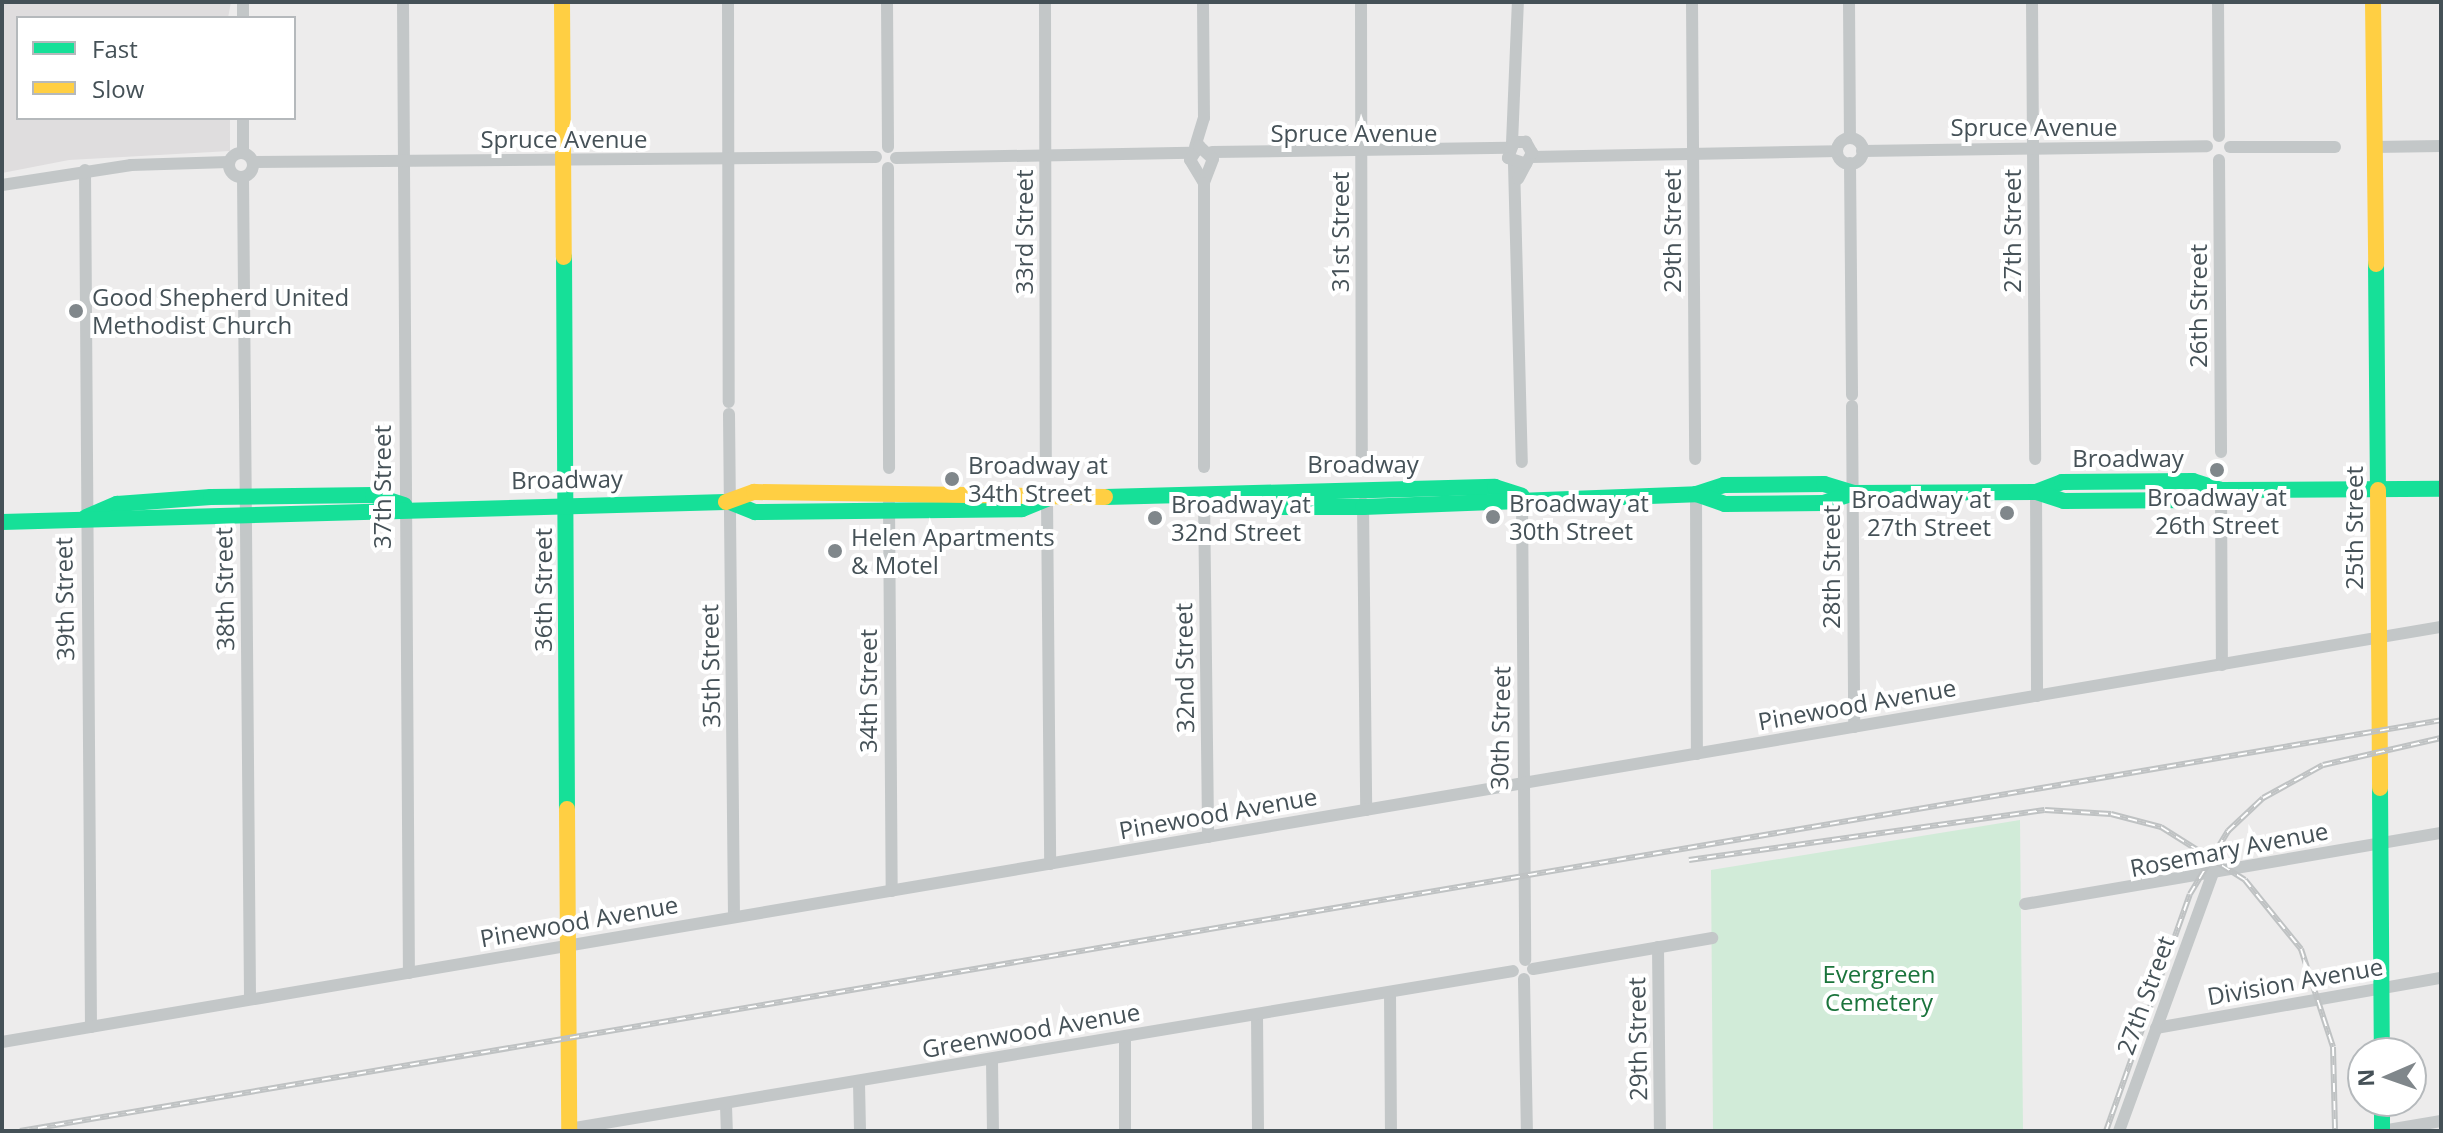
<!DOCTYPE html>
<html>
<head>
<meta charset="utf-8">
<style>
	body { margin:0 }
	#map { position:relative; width:2443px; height:1133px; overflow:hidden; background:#edecec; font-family:"Open Sans",sans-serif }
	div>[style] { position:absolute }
	.education>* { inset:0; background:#dfddde }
	.green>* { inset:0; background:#d1ebd8 }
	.street>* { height:12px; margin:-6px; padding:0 6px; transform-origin:6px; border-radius:6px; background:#c3c7c8 }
	.street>.ring { margin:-6px; padding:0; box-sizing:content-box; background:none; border:12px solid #c3c7c8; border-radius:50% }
	.fast>* { height:16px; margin:-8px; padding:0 8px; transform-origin:8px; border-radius:8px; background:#16e098 }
	.slow>* { height:16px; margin:-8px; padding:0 8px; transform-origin:8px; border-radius:8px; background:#ffcf43 }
	.rail>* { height:6px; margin-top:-3px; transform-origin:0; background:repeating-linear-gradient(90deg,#fff 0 9px,#bfc2c3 0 18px); box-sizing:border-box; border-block:2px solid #bfc2c3 }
	.dots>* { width:22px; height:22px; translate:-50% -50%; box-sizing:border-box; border:4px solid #fff; border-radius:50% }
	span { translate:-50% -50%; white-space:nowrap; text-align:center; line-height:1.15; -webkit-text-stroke:8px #fff; paint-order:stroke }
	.street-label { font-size:24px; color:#455157 }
	.poi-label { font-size:24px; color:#455157 }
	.left { translate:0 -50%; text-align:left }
	.right { translate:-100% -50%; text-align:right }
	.park-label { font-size:24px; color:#1b743c }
	.frame { position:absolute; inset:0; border:4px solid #455157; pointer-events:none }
	.legend { position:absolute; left:16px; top:16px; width:280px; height:104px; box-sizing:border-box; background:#fff; border:2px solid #b5b9bc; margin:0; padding:10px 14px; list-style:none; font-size:24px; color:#455157 }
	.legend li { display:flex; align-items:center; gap:16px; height:40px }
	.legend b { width:40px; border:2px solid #b5b9bc }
	.north { position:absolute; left:2347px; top:1037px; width:80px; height:80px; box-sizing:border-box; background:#fff; border:2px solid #b5b9bc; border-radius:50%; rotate:268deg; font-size:22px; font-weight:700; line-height:32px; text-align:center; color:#455157 }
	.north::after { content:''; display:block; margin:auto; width:28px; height:36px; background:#80878b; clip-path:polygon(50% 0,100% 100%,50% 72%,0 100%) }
</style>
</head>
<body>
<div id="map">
	<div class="education">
		<i style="clip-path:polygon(2px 2px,231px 2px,228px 18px,18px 18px,18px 118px,230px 118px,230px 151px,69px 160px,2px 173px)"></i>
	</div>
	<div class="green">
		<i style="clip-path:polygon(2020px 820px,2023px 1131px,1713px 1131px,1711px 870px)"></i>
	</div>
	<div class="street">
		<i style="left:403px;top:2px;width:971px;rotate:89.65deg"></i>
		<i style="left:728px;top:2px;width:400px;rotate:89.9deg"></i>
		<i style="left:887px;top:2px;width:145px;rotate:89.6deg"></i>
		<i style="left:1045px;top:2px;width:459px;rotate:89.9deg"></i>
		<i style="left:1361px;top:2px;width:461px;rotate:89.9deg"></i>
		<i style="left:1692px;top:2px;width:457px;rotate:89.6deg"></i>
		<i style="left:1849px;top:2px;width:136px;rotate:89.6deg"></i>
		<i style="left:2032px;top:2px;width:457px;rotate:89.6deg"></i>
		<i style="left:2218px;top:2px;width:134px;rotate:89.6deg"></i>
		<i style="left:243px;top:18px;width:16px;rotate:-90deg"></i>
		<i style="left:243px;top:118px;width:34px;rotate:90deg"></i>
		<i class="ring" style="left:1837px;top:138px;width:14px;height:14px"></i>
		<i style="left:1512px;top:143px;width:141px;rotate:-87.6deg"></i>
		<i style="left:1195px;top:147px;width:30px;rotate:-73deg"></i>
		<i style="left:1204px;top:118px;width:116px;rotate:-90.5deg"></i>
		<i style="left:2230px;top:147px;width:105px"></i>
		<i style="left:2374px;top:147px;width:67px;rotate:-0.9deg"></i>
		<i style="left:1862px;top:151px;width:345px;rotate:-0.8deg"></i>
		<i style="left:1212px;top:152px;width:296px;rotate:-0.8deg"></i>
		<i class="ring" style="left:229px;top:153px;width:12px;height:12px"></i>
		<i style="left:1531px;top:157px;width:306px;rotate:-1.1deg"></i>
		<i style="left:896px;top:158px;width:294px;rotate:-1deg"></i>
		<i style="left:2219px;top:160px;width:292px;rotate:89.6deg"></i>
		<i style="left:253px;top:162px;width:623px;rotate:-0.46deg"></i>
		<i style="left:1850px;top:163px;width:232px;rotate:89.5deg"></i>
		<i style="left:1514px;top:164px;width:298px;rotate:88.5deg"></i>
		<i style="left:888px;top:168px;width:300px;rotate:89.8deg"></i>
		<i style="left:85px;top:170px;width:857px;rotate:89.6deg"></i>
		<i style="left:243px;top:177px;width:822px;rotate:89.51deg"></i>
		<i style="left:1518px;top:179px;width:30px;rotate:-62deg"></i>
		<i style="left:1532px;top:153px;width:13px;rotate:-119deg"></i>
		<i style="left:1526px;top:142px;width:12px;rotate:180deg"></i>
		<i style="left:1514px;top:142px;width:17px;rotate:111deg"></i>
		<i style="left:1508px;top:158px;width:19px;rotate:18deg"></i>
		<i style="left:1204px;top:183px;width:27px;rotate:-121deg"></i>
		<i style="left:1190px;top:160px;width:17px;rotate:-57deg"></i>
		<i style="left:1199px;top:146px;width:19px;rotate:43deg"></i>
		<i style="left:1213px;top:159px;width:26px;rotate:111deg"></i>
		<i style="left:1204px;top:183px;width:284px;rotate:90deg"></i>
		<i style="left:2px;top:185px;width:131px;rotate:-8.8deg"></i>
		<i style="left:131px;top:165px;width:98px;rotate:-1.8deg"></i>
		<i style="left:1852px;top:406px;width:321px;rotate:89.6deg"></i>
		<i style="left:729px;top:414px;width:503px;rotate:89.43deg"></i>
		<i style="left:2221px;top:490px;width:175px;rotate:89.7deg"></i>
		<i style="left:2036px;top:492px;width:204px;rotate:89.7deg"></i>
		<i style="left:1696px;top:494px;width:260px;rotate:89.8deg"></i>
		<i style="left:1522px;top:496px;width:464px;rotate:89.6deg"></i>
		<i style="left:1204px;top:498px;width:339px;rotate:89.3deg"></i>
		<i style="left:1047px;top:499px;width:365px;rotate:89.5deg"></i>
		<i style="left:889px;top:503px;width:388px;rotate:89.6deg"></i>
		<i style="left:1363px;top:503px;width:307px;rotate:89.4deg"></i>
		<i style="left:2025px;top:904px;width:422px;rotate:-9.7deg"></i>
		<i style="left:1658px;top:947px;width:184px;rotate:89.4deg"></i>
		<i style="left:1533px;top:969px;width:182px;rotate:-9.8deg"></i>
		<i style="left:1524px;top:979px;width:152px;rotate:88.9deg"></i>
		<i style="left:1390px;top:993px;width:138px;rotate:89.6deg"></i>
		<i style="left:1257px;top:1015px;width:116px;rotate:89.5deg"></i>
		<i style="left:2156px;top:1028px;width:289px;rotate:-10deg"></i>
		<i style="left:1125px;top:1038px;width:93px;rotate:90deg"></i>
		<i style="left:2px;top:1042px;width:2474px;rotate:-9.66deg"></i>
		<i style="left:992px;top:1061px;width:70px;rotate:89.2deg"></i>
		<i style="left:859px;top:1083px;width:48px;rotate:88.8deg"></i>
		<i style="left:726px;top:1106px;width:25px;rotate:88deg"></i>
		<i style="left:569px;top:1129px;width:957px;rotate:-9.5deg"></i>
		<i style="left:2119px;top:1131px;width:272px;rotate:-70deg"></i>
		<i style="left:2382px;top:1131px;width:60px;rotate:-9.6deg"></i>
	</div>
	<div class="fast">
		<i style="left:564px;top:257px;width:552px;rotate:89.69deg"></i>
		<i style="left:2376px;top:264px;width:226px;rotate:89.5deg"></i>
		<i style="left:2036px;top:492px;width:28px;rotate:-21deg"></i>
		<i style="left:2062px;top:482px;width:131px;rotate:-0.4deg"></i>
		<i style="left:2193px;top:481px;width:29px;rotate:18deg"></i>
		<i style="left:2221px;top:490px;width:220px;rotate:-0.3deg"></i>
		<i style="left:1696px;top:494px;width:29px;rotate:-18deg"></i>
		<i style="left:1724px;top:485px;width:100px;rotate:-0.6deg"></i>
		<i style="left:1824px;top:484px;width:30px;rotate:17deg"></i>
		<i style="left:1853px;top:493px;width:183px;rotate:-0.3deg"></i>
		<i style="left:2036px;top:492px;width:29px;rotate:18deg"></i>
		<i style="left:2064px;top:501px;width:129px;rotate:-0.4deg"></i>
		<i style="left:2193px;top:500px;width:30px;rotate:-20deg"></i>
		<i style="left:1105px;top:497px;width:390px;rotate:-1.5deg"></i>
		<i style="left:1495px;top:487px;width:28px;rotate:18deg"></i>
		<i style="left:1204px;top:498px;width:28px;rotate:19deg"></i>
		<i style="left:1230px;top:507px;width:133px"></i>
		<i style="left:1363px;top:507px;width:333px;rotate:-2.2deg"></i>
		<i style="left:1696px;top:494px;width:31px;rotate:19deg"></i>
		<i style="left:1725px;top:504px;width:98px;rotate:-0.6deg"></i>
		<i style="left:1823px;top:503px;width:32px;rotate:-18deg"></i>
		<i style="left:730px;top:502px;width:27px;rotate:22deg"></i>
		<i style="left:755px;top:512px;width:267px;rotate:-0.6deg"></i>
		<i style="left:1022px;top:509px;width:27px;rotate:-22deg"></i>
		<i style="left:86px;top:517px;width:34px;rotate:-23deg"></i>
		<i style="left:117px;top:504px;width:94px;rotate:-4.3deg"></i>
		<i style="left:211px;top:497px;width:162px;rotate:-0.7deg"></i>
		<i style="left:373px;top:495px;width:33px;rotate:18deg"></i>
		<i style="left:2px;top:522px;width:724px;rotate:-1.58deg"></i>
		<i style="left:2380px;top:788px;width:265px;rotate:89.6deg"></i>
		<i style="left:2382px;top:1101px;width:30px;rotate:90deg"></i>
	</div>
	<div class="slow">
		<i style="left:562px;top:2px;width:255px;rotate:89.6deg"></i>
		<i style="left:2373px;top:2px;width:262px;rotate:89.3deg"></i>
		<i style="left:2378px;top:490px;width:298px;rotate:89.6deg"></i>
		<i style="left:726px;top:502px;width:30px;rotate:-20deg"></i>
		<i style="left:754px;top:492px;width:351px;rotate:0.8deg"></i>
		<i style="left:567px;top:809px;width:322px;rotate:89.6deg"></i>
	</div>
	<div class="rail">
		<i style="left:1689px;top:860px;width:359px;rotate:-8deg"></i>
		<i style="left:2045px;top:810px;width:66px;rotate:3.5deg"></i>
		<i style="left:2111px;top:814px;width:52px;rotate:14.6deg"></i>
		<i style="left:2161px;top:827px;width:99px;rotate:32.2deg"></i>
		<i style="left:2245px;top:880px;width:89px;rotate:50.9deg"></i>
		<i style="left:2301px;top:949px;width:103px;rotate:71.9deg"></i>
		<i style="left:2333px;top:1047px;width:84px;rotate:88.6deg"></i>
		<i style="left:20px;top:1131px;width:2456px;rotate:-9.63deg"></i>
		<i style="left:2106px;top:1131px;width:251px;rotate:-70.5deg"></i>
		<i style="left:2190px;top:894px;width:74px;rotate:-58.9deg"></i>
		<i style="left:2228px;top:831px;width:48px;rotate:-43.3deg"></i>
		<i style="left:2263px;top:798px;width:68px;rotate:-28.8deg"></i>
		<i style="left:2323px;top:765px;width:121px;rotate:-12.9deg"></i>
	</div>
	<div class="dots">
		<i style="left:76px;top:311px;background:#80878b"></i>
		<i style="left:2217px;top:470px;background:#80878b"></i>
		<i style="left:952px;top:479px;background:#80878b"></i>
		<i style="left:2007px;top:513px;background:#80878b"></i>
		<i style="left:1493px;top:517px;background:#80878b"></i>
		<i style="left:1155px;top:518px;background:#80878b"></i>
		<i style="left:835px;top:551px;background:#80878b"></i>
	</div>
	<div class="street-label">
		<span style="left:2034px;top:127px">Spruce Avenue</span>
		<span style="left:1354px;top:133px">Spruce Avenue</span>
		<span style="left:564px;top:139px">Spruce Avenue</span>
		<span style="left:1672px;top:231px;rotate:-90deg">29th Street</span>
		<span style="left:2012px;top:231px;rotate:-90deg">27th Street</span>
		<span style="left:1024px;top:232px;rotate:-90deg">33rd Street</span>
		<span style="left:1340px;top:232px;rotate:-90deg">31st Street</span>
		<span style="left:2198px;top:306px;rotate:-90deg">26th Street</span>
		<span style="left:2128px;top:458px">Broadway</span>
		<span style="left:1363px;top:464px">Broadway</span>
		<span style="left:567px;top:479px;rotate:-1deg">Broadway</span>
		<span style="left:382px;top:487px;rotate:-90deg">37th Street</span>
		<span style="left:2354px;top:528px;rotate:-90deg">25th Street</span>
		<span style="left:1831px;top:567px;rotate:-90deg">28th Street</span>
		<span style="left:224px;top:589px;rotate:-91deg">38th Street</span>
		<span style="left:543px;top:590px;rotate:-90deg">36th Street</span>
		<span style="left:64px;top:599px;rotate:-91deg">39th Street</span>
		<span style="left:710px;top:666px;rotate:-91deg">35th Street</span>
		<span style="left:1184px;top:668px;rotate:-91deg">32nd Street</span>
		<span style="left:868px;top:691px;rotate:-90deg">34th Street</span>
		<span style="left:1857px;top:704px;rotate:-10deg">Pinewood Avenue</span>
		<span style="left:1500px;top:728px;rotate:-89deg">30th Street</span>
		<span style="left:1218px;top:813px;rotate:-10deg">Pinewood Avenue</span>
		<span style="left:2229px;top:849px;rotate:-11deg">Rosemary Avenue</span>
		<span style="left:579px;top:921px;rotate:-10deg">Pinewood Avenue</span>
		<span style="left:2295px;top:981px;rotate:-10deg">Division Avenue</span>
		<span style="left:2145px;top:995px;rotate:-70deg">27th Street</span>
		<span style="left:1031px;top:1030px;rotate:-10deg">Greenwood Avenue</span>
		<span style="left:1637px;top:1039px;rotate:-91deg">29th Street</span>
	</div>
	<div class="poi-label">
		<span class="left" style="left:92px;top:311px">Good Shepherd United<br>Methodist Church</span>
		<span class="left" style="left:968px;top:479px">Broadway at<br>34th Street</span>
		<span style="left:2217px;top:511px">Broadway at<br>26th Street</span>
		<span class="right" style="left:1991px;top:513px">Broadway at<br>27th Street</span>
		<span class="left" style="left:1509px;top:517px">Broadway at<br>30th Street</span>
		<span class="left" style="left:1171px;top:518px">Broadway at<br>32nd Street</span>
		<span class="left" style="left:851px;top:551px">Helen Apartments<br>&amp; Motel</span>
	</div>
	<div class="park-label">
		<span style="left:1879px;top:988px">Evergreen<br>Cemetery</span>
	</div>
	<div class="frame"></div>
	<ul class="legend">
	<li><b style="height:10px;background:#16e098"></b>Fast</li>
	<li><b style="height:10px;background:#ffcf43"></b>Slow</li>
	</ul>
	<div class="north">N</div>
</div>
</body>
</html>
